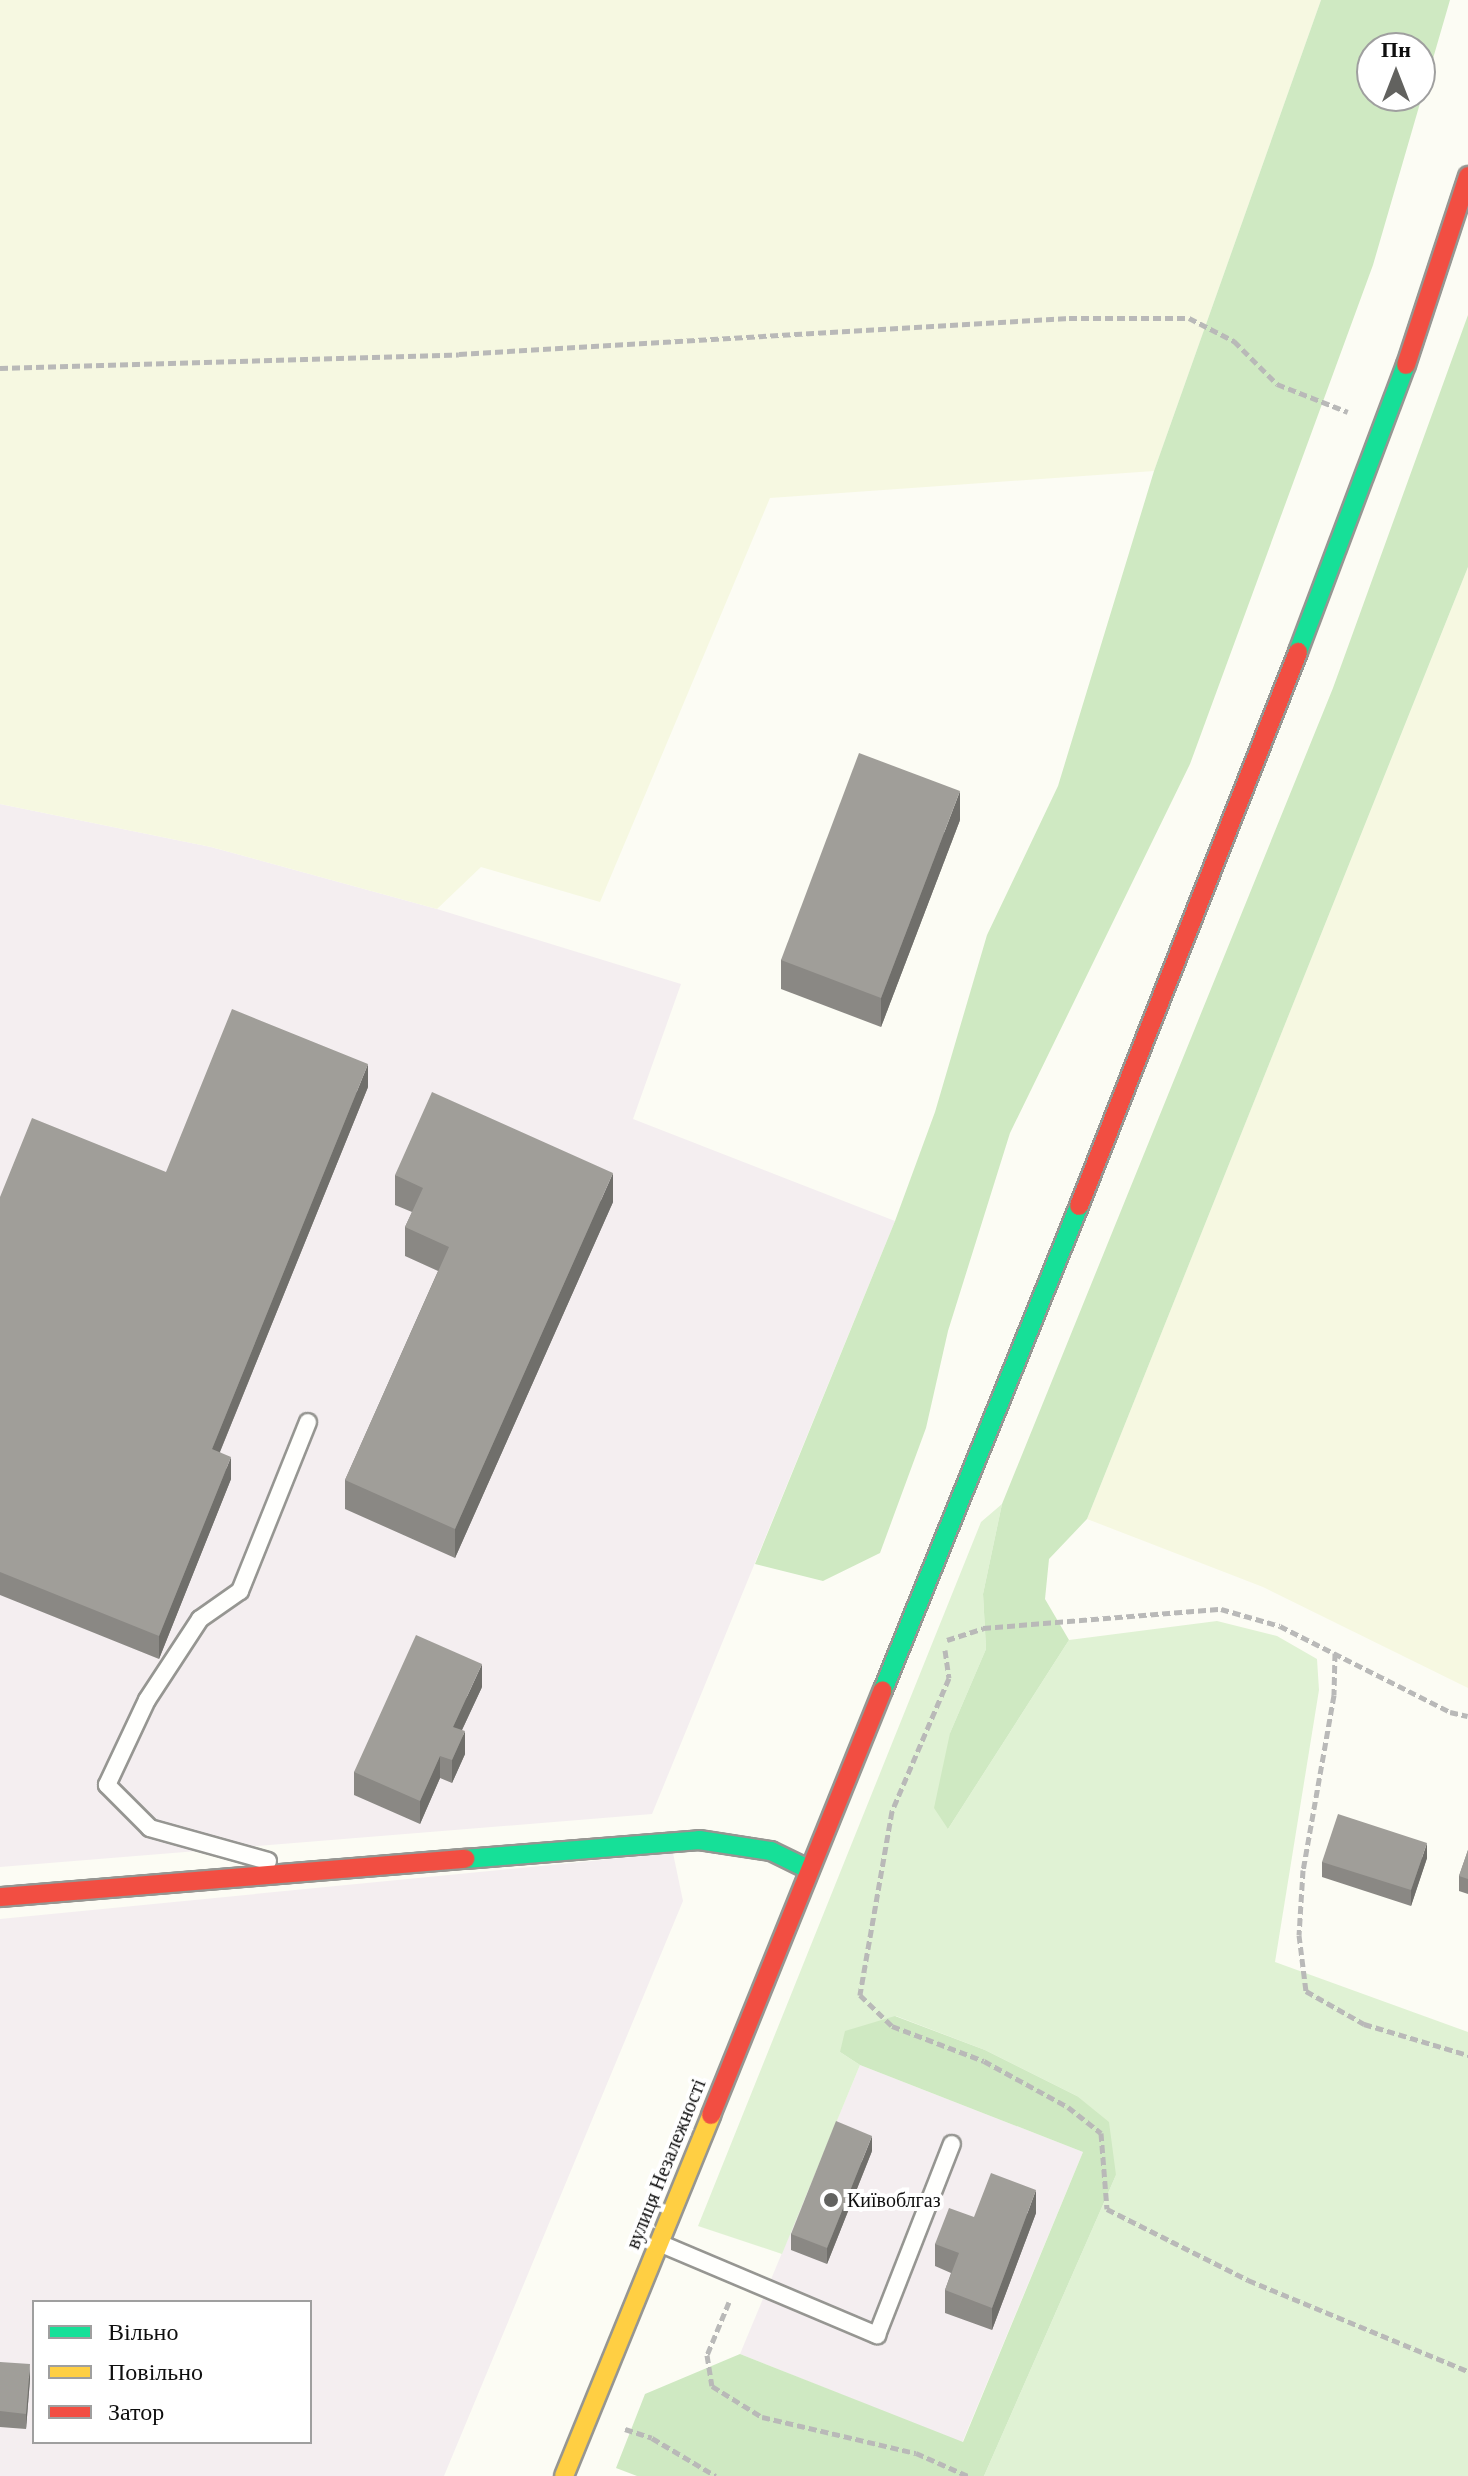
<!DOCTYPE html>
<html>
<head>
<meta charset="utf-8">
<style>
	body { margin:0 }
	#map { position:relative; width:1468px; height:2476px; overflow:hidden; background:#fcfcf4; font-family:Georgia,serif }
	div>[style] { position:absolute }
	.industrial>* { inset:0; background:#f4eef0 }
	.farmland>* { inset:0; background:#f6f8e1 }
	.green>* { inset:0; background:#e0f2d4 }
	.forest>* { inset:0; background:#cfe9c2 }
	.path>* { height:5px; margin-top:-2.5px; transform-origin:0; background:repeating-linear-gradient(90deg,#b9b9b8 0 8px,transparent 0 12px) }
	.roads { filter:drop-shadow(2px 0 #969692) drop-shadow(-2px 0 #969692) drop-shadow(0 2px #969692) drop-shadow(0 -2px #969692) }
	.lane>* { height:16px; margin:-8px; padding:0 8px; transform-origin:8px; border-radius:8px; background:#fffffd }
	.fast>* { height:18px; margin:-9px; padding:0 9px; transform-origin:9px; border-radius:9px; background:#16e098 }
	.slow>* { height:18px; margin:-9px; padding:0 9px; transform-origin:9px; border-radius:9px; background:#ffcf43 }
	.jam>* { height:18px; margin:-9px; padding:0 9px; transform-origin:9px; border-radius:9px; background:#f24e42 }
	.wall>* { inset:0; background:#8a8884 }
	.shaded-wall>* { inset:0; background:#706f6b }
	.building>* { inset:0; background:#a09e99 }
	.dots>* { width:22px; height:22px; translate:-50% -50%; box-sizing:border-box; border:4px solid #fff; border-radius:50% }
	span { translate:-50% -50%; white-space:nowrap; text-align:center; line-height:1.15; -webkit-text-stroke:8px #fff; paint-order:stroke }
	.street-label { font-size:20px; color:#0f0f0f }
	.poi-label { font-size:20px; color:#0f0f0f }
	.left { translate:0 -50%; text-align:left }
	.legend { position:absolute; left:32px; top:2300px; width:280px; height:144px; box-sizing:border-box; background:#fff; border:2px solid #9f9f9f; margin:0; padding:10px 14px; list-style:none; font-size:24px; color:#0f0f0f }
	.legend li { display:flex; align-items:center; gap:16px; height:40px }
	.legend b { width:40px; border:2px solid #9f9f9f }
	.north { position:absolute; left:1356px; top:32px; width:80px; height:80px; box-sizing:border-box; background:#fff; border:2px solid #9f9f9f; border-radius:50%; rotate:0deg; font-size:22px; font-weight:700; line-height:32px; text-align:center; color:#0f0f0f }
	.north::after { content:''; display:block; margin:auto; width:28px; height:36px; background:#62625f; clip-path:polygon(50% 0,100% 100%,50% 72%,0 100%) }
</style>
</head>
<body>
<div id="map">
	<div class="industrial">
		<i style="clip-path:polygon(0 804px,211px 847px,437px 909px,681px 984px,633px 1119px,895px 1221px,652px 1814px,0 1867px)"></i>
		<i style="clip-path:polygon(evenodd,673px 1853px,683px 1901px,444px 2476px,0 2476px,0 1919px,673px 1853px,34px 2302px,310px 2302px,310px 2442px,34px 2442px,34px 2302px)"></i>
		<i style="clip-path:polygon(860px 2065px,1083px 2152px,962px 2443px,740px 2354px)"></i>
	</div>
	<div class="farmland">
		<i style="clip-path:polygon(0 0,1321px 0,1154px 471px,770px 498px,600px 902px,481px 867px,437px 909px,211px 847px,0 804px)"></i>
		<i style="clip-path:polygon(1468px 567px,1468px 1688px,1263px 1587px,1087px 1519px)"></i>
	</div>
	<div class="green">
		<i style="clip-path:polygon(1002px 1504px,983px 1594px,986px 1649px,950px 1733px,948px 1829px,1069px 1640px,1217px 1621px,1277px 1636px,1317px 1659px,1319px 1690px,1275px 1962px,1468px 2032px,1468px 2476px,984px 2476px,1116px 2175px,1077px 2096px,985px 2050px,896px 2016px,840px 2052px,860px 2065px,782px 2254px,698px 2226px,981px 1522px)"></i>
	</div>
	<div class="forest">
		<i style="clip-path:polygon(evenodd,1321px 0,1450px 0,1373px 265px,1190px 764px,1010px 1133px,948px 1331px,926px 1428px,880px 1553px,823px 1581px,755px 1564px,895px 1221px,935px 1112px,987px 935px,1058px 786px,1154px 471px,1321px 0,1420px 48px,1420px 96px,1372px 96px,1372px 48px,1420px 48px)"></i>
		<i style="clip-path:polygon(1468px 315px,1468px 567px,1087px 1519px,1049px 1559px,1045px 1599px,1069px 1640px,948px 1829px,934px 1808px,950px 1733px,986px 1649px,983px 1594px,1002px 1504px,1333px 688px)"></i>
		<i style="clip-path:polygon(895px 2016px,985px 2050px,1077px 2096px,1109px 2122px,1116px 2175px,984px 2476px,637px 2476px,616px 2468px,645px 2394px,740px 2354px,963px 2442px,1083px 2152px,860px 2065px,840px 2052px,845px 2031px)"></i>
	</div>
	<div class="path">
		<i style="left:0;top:368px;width:459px;rotate:-1.7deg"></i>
		<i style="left:459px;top:354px;width:611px;rotate:-3.38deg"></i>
		<i style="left:1069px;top:318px;width:120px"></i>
		<i style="left:1189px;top:318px;width:51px;rotate:27.1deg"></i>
		<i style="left:1234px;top:341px;width:61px;rotate:45deg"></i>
		<i style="left:1277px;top:384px;width:76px;rotate:21.5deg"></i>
		<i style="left:947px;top:1640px;width:38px;rotate:-18deg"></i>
		<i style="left:983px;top:1628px;width:239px;rotate:-4.6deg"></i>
		<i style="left:1221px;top:1609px;width:61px;rotate:16.1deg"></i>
		<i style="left:1280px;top:1626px;width:191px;rotate:26.8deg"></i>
		<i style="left:1450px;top:1712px;width:18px;rotate:13deg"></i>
		<i style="left:945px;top:1650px;width:28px;rotate:82deg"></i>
		<i style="left:949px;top:1678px;width:145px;rotate:113.2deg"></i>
		<i style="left:892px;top:1811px;width:187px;rotate:99.9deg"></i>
		<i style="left:860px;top:1995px;width:45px;rotate:44.1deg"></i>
		<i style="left:892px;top:2026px;width:98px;rotate:20.8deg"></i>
		<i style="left:984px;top:2061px;width:96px;rotate:28.7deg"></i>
		<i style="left:1068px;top:2107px;width:42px;rotate:38.2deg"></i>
		<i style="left:1101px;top:2133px;width:76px;rotate:85.5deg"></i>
		<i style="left:1107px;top:2209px;width:158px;rotate:26.7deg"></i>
		<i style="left:1248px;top:2280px;width:238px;rotate:22.5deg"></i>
		<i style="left:1335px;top:1653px;width:42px;rotate:91.4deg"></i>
		<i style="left:1334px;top:1695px;width:178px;rotate:100deg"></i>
		<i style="left:1303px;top:1870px;width:65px;rotate:93.5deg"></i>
		<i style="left:1299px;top:1935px;width:56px;rotate:82.9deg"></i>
		<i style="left:1306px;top:1991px;width:67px;rotate:29.6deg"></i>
		<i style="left:1364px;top:2024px;width:109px;rotate:16.6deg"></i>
		<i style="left:729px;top:2302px;width:57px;rotate:112.5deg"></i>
		<i style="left:707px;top:2355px;width:31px;rotate:81deg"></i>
		<i style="left:712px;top:2386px;width:59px;rotate:31.8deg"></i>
		<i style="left:762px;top:2417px;width:158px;rotate:13.2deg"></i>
		<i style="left:916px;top:2453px;width:57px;rotate:23.9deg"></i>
		<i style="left:625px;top:2429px;width:28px;rotate:18deg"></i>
		<i style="left:652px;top:2438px;width:74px;rotate:30.7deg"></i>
	</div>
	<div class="roads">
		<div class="lane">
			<i style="left:268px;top:1861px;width:123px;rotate:-164.4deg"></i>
			<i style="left:150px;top:1828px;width:61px;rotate:-135deg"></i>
			<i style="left:107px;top:1785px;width:94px;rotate:-64.8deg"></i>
			<i style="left:147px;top:1700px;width:97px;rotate:-56.8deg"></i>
			<i style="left:200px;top:1619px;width:49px;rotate:-35deg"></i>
			<i style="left:240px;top:1591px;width:182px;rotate:-68.1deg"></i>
			<i style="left:659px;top:2243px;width:237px;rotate:22.9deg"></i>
			<i style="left:877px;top:2335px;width:205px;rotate:-68.6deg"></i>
		</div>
		<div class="fast">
			<i style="left:1298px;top:652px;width:307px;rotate:-69.4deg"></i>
			<i style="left:883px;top:1690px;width:522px;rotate:-67.95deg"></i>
			<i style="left:465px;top:1859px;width:235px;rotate:-4.6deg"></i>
			<i style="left:699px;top:1840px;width:73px;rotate:8.7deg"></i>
			<i style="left:771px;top:1851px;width:43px;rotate:26deg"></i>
		</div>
		<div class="slow">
			<i style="left:564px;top:2476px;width:390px;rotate:-67.8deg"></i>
		</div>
		<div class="jam">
			<i style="left:1406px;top:365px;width:199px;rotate:-71.8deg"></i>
			<i style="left:1079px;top:1206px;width:596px;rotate:-68.43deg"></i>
			<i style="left:0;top:1897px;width:467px;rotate:-4.7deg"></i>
			<i style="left:711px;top:2115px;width:458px;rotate:-68deg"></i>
		</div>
	</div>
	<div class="wall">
		<i style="clip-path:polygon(960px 820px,881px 1027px,781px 989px,781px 960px)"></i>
		<i style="clip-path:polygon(368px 1087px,220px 1452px,231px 1479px,159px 1659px,0 1595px,0 1197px,166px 1172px)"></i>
		<i style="clip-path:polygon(395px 1175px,613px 1202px,455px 1558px,345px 1509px,345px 1480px,438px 1271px,405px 1256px,405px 1227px,412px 1212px,395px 1205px)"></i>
		<i style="clip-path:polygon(482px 1687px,462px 1730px,465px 1754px,452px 1783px,440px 1778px,420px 1824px,354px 1795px,354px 1772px)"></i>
		<i style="clip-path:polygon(1468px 1850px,1468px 1894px,1459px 1891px,1459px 1876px)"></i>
		<i style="clip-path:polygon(1427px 1858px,1411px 1906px,1322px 1877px,1322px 1862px)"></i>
		<i style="clip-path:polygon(872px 2151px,827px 2264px,791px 2250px,791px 2234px)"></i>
		<i style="clip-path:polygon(1036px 2213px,992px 2330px,945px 2313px,945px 2290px,951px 2273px,935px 2266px,935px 2244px,974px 2217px)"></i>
		<i style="clip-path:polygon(0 2362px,30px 2379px,26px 2429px,0 2427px)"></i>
	</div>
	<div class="shaded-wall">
		<i style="clip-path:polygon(960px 791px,960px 820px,881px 1027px,881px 998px)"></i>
		<i style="clip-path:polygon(368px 1064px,368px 1087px,212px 1471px,212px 1449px)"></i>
		<i style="clip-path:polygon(613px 1173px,613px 1202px,455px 1558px,455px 1529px)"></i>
		<i style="clip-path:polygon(231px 1457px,231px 1479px,159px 1659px,159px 1636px)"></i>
		<i style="clip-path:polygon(482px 1664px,482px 1687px,453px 1749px,453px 1727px)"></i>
		<i style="clip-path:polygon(465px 1731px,465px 1754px,452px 1783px,452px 1760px)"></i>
		<i style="clip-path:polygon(440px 1756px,440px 1778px,420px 1824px,420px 1801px)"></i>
		<i style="clip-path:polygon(1427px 1843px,1427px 1858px,1411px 1906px,1411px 1890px)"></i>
		<i style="clip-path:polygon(872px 2136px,872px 2151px,827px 2264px,827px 2248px)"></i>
		<i style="clip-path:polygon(1036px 2190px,1036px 2213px,992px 2330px,992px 2308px)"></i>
		<i style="clip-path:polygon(30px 2364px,30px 2379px,26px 2429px,26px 2414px)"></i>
	</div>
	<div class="building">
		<i style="clip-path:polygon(859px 753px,960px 791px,881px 998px,781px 960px)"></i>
		<i style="clip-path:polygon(232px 1009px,368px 1064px,212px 1449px,231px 1457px,159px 1636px,0 1572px,0 1197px,32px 1118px,166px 1172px)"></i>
		<i style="clip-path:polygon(432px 1092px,613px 1173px,455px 1529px,345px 1480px,449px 1247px,405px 1227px,423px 1188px,395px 1175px)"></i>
		<i style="clip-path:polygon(416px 1635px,482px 1664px,453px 1727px,465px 1731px,452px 1760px,440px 1756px,420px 1801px,354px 1772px)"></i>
		<i style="clip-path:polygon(1338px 1814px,1427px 1843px,1411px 1890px,1322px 1862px)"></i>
		<i style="clip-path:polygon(1468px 1850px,1468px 1879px,1459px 1876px)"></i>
		<i style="clip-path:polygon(836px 2121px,872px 2136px,827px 2248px,791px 2234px)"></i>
		<i style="clip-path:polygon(991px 2173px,1036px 2190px,992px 2308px,945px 2290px,959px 2253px,935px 2244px,949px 2208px,974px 2217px)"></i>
		<i style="clip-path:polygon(0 2362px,30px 2364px,26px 2414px,0 2411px)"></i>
	</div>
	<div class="dots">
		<i style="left:831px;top:2200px;background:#62625f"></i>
	</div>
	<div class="street-label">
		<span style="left:666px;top:2164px;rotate:-68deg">вулиця Незалежності</span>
	</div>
	<div class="poi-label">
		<span class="left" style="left:847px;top:2200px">Київоблгаз</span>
	</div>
	<ul class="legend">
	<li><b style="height:10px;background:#16e098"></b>Вільно</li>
	<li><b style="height:10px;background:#ffcf43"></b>Повільно</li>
	<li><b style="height:10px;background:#f24e42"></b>Затор</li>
	</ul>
	<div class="north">Пн</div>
</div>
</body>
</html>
